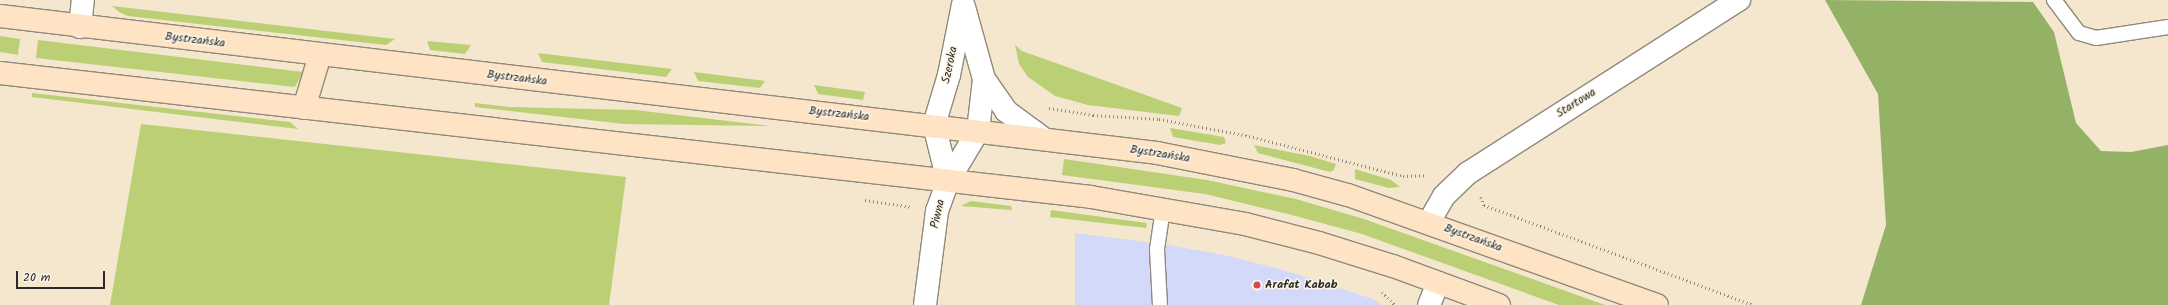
<!DOCTYPE html>
<html>
<head>
<meta charset="utf-8">
<style>
	body { margin:0 }
	#map { position:relative; width:2168px; height:305px; overflow:hidden; background:#f5e7cd; font-family:Kalam,sans-serif }
	div>[style] { position:absolute }
	.built>* { inset:0; background:#d3d9f9 }
	.green>* { inset:0; background:#bbd074 }
	.forest>* { inset:0; background:#94b266 }
	.path>* { height:2.5px; margin-top:-1.25px; transform-origin:0; background:repeating-linear-gradient(90deg,#90897c 0 1px,transparent 0 4px) }
	.roads { filter:drop-shadow(1px 0 #90897c) drop-shadow(-1px 0 #90897c) drop-shadow(0 1px #90897c) drop-shadow(0 -1px #90897c) }
	.service>* { height:14px; margin:-7px; padding:0 7px; transform-origin:7px; border-radius:7px; background:#fff }
	.minor>* { height:22px; margin:-11px; padding:0 11px; transform-origin:11px; border-radius:11px; background:#fff }
	.tertiary>* { height:22px; margin:-11px; padding:0 11px; transform-origin:11px; border-radius:11px; background:#fff }
	.secondary>* { height:22px; margin:-11px; padding:0 11px; transform-origin:11px; border-radius:11px; background:#fee4c5 }
	.dots>* { width:11px; height:11px; translate:-50% -50%; box-sizing:border-box; border:2px solid #fcf5e5; border-radius:50% }
	span { translate:-50% -50%; white-space:nowrap; text-align:center; line-height:1.15; -webkit-text-stroke:3px #fcf5e5; paint-order:stroke }
	.street-label { font-size:12px; color:#2b2b2b }
	.poi-label { font-size:12px; color:#2b2b2b; font-weight:700 }
	.left { translate:0 -50%; text-align:left }
	.scale { position:absolute; left:16px; top:271px; width:89px; height:18px; box-sizing:border-box; border:2px solid #2b2b2b; border-top:0; padding-left:5px; font-size:12px; line-height:14px; white-space:nowrap; color:#2b2b2b; -webkit-text-stroke:3px #fcf5e5; paint-order:stroke }
</style>
</head>
<body>
<div id="map">
	<div class="built">
		<i style="clip-path:polygon(1075px 233px,1146px 242px,1151px 247px,1153px 305px,1075px 305px)"></i>
		<i style="clip-path:polygon(1163px 244px,1224px 255px,1287px 271px,1373px 299px,1382px 305px,1168px 305px)"></i>
	</div>
	<div class="green">
		<i style="clip-path:polygon(112px 6px,395px 39px,386px 45px,128px 16px,119px 12px)"></i>
		<i style="clip-path:polygon(0 36px,20px 39px,18px 55px,0 52px)"></i>
		<i style="clip-path:polygon(38px 40px,303px 72px,295px 87px,36px 58px)"></i>
		<i style="clip-path:polygon(427px 41px,471px 45px,465px 54px,430px 50px)"></i>
		<i style="clip-path:polygon(1015px 45px,1022px 51px,1182px 108px,1179px 116px,1088px 105px,1055px 96px,1028px 77px,1019px 64px)"></i>
		<i style="clip-path:polygon(538px 53px,672px 69px,666px 77px,542px 62px)"></i>
		<i style="clip-path:polygon(694px 72px,765px 81px,760px 88px,698px 81px)"></i>
		<i style="clip-path:polygon(814px 85px,865px 92px,863px 100px,818px 94px)"></i>
		<i style="clip-path:polygon(32px 93px,290px 122px,298px 129px,32px 97px)"></i>
		<i style="clip-path:polygon(475px 103px,510px 107px,635px 110px,770px 126px,624px 124px,475px 107px)"></i>
		<i style="clip-path:polygon(141px 124px,626px 177px,609px 305px,110px 305px)"></i>
		<i style="clip-path:polygon(1170px 128px,1224px 137px,1226px 143px,1220px 145px,1173px 137px)"></i>
		<i style="clip-path:polygon(1254px 145px,1310px 156px,1336px 164px,1334px 170px,1330px 172px,1258px 153px)"></i>
		<i style="clip-path:polygon(1064px 159px,1207px 180px,1296px 199px,1364px 219px,1605px 305px,1559px 305px,1362px 234px,1292px 215px,1205px 194px,1062px 175px)"></i>
		<i style="clip-path:polygon(1355px 169px,1391px 180px,1400px 187px,1389px 188px,1355px 179px)"></i>
		<i style="clip-path:polygon(971px 201px,1011px 206px,1012px 210px,961px 206px)"></i>
		<i style="clip-path:polygon(1051px 210px,1147px 223px,1146px 228px,1050px 217px)"></i>
	</div>
	<div class="forest">
		<i style="clip-path:polygon(1825px 0,2033px 2px,2054px 32px,2076px 123px,2101px 151px,2131px 152px,2168px 145px,2168px 305px,1861px 305px,1886px 225px,1878px 94px)"></i>
	</div>
	<div class="path">
		<i style="left:1049px;top:108px;width:45px;rotate:9deg"></i>
		<i style="left:1093px;top:115px;width:66px;rotate:3.5deg"></i>
		<i style="left:1159px;top:119px;width:92px;rotate:10.7deg"></i>
		<i style="left:1249px;top:136px;width:159px;rotate:14.6deg"></i>
		<i style="left:1403px;top:176px;width:23px;rotate:-2deg"></i>
		<i style="left:1481px;top:197px;width:9px;rotate:69deg"></i>
		<i style="left:1484px;top:205px;width:287px;rotate:20.4deg"></i>
		<i style="left:865px;top:200px;width:47px;rotate:8.7deg"></i>
		<i style="left:1382px;top:292px;width:18px;rotate:45deg"></i>
	</div>
	<div class="roads">
		<div class="service">
			<i style="left:2054px;top:0;width:41px;rotate:52.9deg"></i>
			<i style="left:2079px;top:33px;width:18px;rotate:16deg"></i>
			<i style="left:2096px;top:38px;width:73px;rotate:-8.7deg"></i>
			<i style="left:1160px;top:305px;width:56px;rotate:-93.1deg"></i>
			<i style="left:1157px;top:249px;width:40px;rotate:-81.5deg"></i>
		</div>
		<div class="minor">
			<i style="left:80px;top:27px;width:27px;rotate:-84deg"></i>
			<i style="left:1429px;top:222px;width:30px;rotate:-60deg"></i>
			<i style="left:1444px;top:196px;width:33px;rotate:-44deg"></i>
			<i style="left:1468px;top:173px;width:322px;rotate:-32.6deg"></i>
			<i style="left:925px;top:305px;width:95px;rotate:-82.7deg"></i>
			<i style="left:937px;top:211px;width:32px;rotate:-70deg"></i>
			<i style="left:1429px;top:305px;width:24px;rotate:-68deg"></i>
		</div>
		<div class="tertiary">
			<i style="left:964px;top:7px;width:75px;rotate:74.5deg"></i>
			<i style="left:984px;top:79px;width:39px;rotate:55deg"></i>
			<i style="left:1006px;top:111px;width:47px;rotate:36.4deg"></i>
			<i style="left:948px;top:181px;width:58px;rotate:-104deg"></i>
			<i style="left:934px;top:125px;width:52px;rotate:-73.3deg"></i>
			<i style="left:949px;top:75px;width:72px;rotate:-78.8deg"></i>
			<i style="left:948px;top:181px;width:58px;rotate:-59deg"></i>
			<i style="left:978px;top:131px;width:52px;rotate:-83.4deg"></i>
		</div>
		<div class="secondary">
			<i style="left:0;top:16px;width:1165px;rotate:6.75deg"></i>
			<i style="left:1157px;top:153px;width:139px;rotate:11.2deg"></i>
			<i style="left:1293px;top:180px;width:57px;rotate:15.3deg"></i>
			<i style="left:1348px;top:195px;width:328px;rotate:19.6deg"></i>
			<i style="left:0;top:73px;width:1098px;rotate:6.48deg"></i>
			<i style="left:1091px;top:197px;width:156px;rotate:9.9deg"></i>
			<i style="left:1245px;top:224px;width:76px;rotate:14.4deg"></i>
			<i style="left:1319px;top:243px;width:77px;rotate:17.3deg"></i>
			<i style="left:1393px;top:266px;width:113px;rotate:20.2deg"></i>
			<i style="left:304px;top:108px;width:55px;rotate:-73.2deg"></i>
		</div>
	</div>
	<div class="dots">
		<i style="left:1257px;top:285px;background:#d1495b"></i>
	</div>
	<div class="street-label">
		<span style="left:195px;top:40px;rotate:7deg">Bystrzańska</span>
		<span style="left:950px;top:65px;rotate:-78deg">Szeroka</span>
		<span style="left:517px;top:78px;rotate:7deg">Bystrzańska</span>
		<span style="left:1576px;top:103px;rotate:-32deg">Startowa</span>
		<span style="left:839px;top:114px;rotate:6deg">Bystrzańska</span>
		<span style="left:1160px;top:154px;rotate:9deg">Bystrzańska</span>
		<span style="left:938px;top:214px;rotate:-77deg">Piwna</span>
		<span style="left:1473px;top:238px;rotate:20deg">Bystrzańska</span>
	</div>
	<div class="poi-label">
		<span class="left" style="left:1265px;top:285px">Arafat Kabab</span>
	</div>
	<div class="scale">20 m</div>
</div>
</body>
</html>
